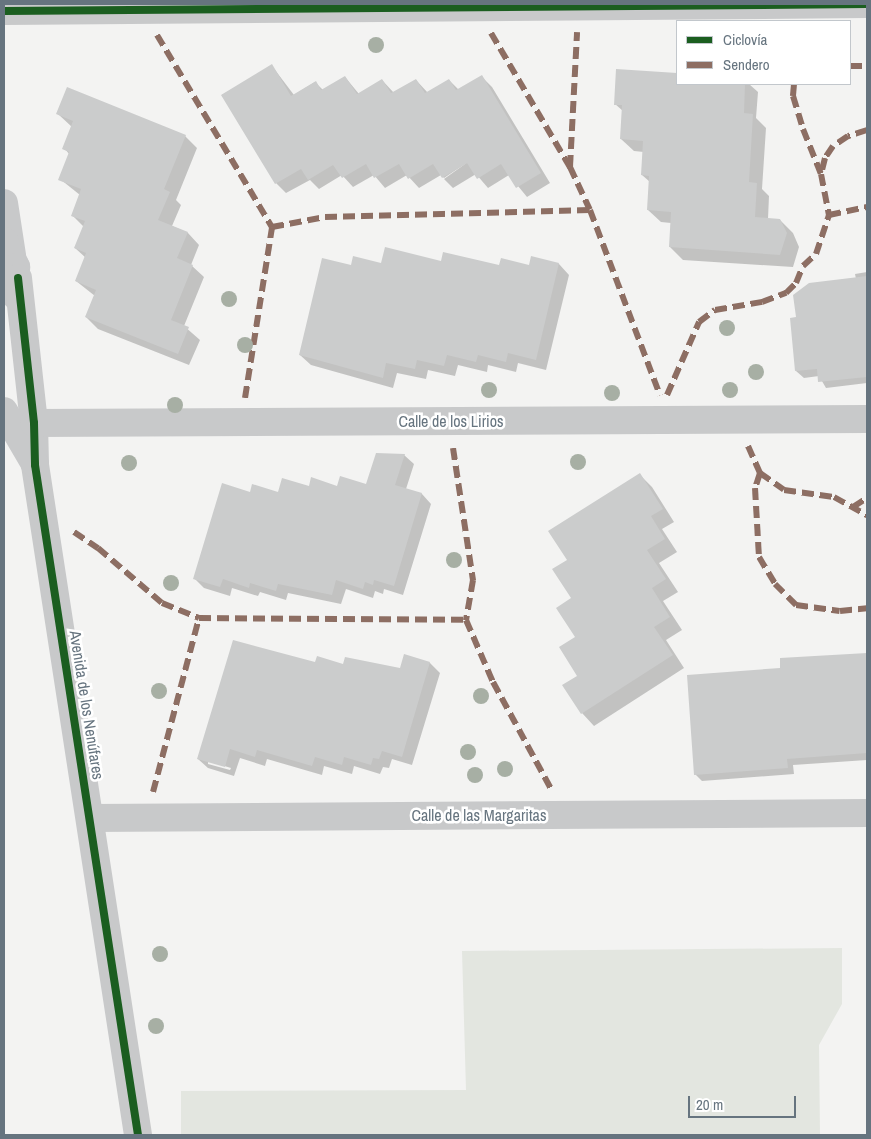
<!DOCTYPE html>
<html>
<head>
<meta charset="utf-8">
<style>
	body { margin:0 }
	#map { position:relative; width:871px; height:1139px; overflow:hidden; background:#f3f3f2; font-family:"Archivo Narrow",sans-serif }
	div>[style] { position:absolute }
	.green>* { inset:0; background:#e3e6e0 }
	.shadow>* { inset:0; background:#0003 }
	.building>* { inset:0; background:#cbcccc }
	.street>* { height:28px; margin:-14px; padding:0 14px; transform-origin:14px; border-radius:14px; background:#c8c9ca }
	.quiet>* { height:6px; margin-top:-3px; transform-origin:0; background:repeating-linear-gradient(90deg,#8d6e63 0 12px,transparent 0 18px) }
	.cycleway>* { height:8px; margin:-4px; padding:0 4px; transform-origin:4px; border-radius:4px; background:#1b5e20 }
	.trees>* { width:16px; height:16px; margin:-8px; border-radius:50%; background:#a7afa4 }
	span { translate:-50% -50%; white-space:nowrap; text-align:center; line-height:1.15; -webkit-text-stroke:5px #fff; paint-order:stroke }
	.street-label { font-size:16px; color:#66747f }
	.frame { position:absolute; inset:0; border:5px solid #66747f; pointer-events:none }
	.legend { position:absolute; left:676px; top:20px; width:175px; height:65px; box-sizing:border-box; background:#fff; border:1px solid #c2c7cc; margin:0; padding:6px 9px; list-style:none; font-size:15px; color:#66747f }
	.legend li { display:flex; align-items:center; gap:10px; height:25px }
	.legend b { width:25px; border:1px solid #c2c7cc }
	.scale { position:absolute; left:688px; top:1096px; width:108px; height:22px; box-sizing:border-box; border:2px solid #66747f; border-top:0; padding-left:6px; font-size:15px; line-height:18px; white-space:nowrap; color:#66747f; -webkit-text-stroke:4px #fff; paint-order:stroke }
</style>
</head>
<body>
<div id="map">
	<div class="green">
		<i style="clip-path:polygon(842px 948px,842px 1004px,819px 1045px,820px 1135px,181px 1135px,181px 1091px,466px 1090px,462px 951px)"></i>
	</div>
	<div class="shadow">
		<i style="clip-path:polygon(272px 66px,294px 95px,315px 82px,323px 90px,345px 77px,359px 94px,382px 80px,394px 93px,416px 80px,428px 93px,449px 80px,459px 90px,482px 77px,492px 87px,550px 183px,527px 197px,509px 175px,488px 188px,476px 174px,453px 188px,444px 179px,472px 159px,444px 178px,441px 175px,419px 188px,407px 175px,385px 188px,374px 175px,353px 187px,342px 175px,319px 189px,310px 180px,286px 193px,276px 183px,222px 95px)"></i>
		<i style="clip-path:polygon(617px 70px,677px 75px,677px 84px,749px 84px,758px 92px,756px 118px,766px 128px,762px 189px,769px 196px,768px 219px,780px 220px,793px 233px,799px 247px,793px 267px,683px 260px,670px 247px,671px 223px,661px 222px,648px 210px,650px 182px,642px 175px,644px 152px,634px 151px,621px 139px,623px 111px,615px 104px)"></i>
		<i style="clip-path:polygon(58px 114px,185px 136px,197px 148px,176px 200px,181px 205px,172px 226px,188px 233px,199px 245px,191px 265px,204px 277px,184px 326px,200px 340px,189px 365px,98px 329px,86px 317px,95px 296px,76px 281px,86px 258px,75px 248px,84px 227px,72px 215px,80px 195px,60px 179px,70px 155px,64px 148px,72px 127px)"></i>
		<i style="clip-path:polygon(442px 262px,500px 266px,559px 264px,569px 275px,546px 370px,518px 363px,516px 372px,488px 365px,487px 372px,458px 365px,455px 376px,428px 370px,426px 379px,397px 373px,393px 388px,311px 365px,300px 355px,352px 266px)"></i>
		<i style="clip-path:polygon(867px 272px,867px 383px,826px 388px,819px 376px,804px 378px,796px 371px,797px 318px,856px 279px,855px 274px)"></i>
		<i style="clip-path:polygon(404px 455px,414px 464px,406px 489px,422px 494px,431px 504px,403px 595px,384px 589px,383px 594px,375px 591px,373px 598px,346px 589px,341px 604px,288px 593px,286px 600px,260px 592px,258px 596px,232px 588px,230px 596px,204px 588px,194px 578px,250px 494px,367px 485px)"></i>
		<i style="clip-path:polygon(640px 475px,652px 487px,674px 522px,662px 529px,677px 552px,659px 563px,678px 592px,663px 601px,682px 630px,666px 640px,684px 668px,594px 726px,582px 713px,568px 560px)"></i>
		<i style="clip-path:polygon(867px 654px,867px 760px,793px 765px,794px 774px,702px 781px,695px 774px,782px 669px,781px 659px)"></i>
		<i style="clip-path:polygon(evenodd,405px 656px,430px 663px,440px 673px,412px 765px,392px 759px,389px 768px,383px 767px,380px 774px,354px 766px,352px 774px,324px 766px,322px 775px,267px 759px,265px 766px,240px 758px,234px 776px,208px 768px,198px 759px,315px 664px,401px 669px,405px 656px,208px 761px,231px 768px,230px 770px,208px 764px,208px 761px)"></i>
	</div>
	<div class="building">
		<i style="clip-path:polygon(272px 64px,291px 96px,316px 81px,321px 90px,345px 76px,357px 94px,382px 79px,391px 93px,416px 79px,425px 93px,449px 79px,456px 90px,482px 75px,541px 173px,516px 188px,501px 164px,477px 179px,467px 163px,442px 178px,433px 164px,408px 179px,399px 164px,374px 178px,366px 164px,342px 178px,333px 165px,308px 180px,301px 169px,275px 184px,221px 95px)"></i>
		<i style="clip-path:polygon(616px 69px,677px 73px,677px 84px,745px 84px,744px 113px,753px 114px,749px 182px,757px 183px,755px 217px,780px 219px,787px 233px,780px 255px,669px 247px,671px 212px,647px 210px,649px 176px,641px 175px,643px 141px,620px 139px,622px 105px,614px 105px)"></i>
		<i style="clip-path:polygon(67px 87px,186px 135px,164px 189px,170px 192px,158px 220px,188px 232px,177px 258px,193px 265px,171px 320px,189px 327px,178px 354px,85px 317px,96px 290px,75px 281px,86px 253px,74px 248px,85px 221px,71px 216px,81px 189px,58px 180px,69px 152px,62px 149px,73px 121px,56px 114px)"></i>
		<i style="clip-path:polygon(385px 247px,441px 261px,443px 252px,499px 265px,501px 258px,529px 265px,531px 256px,559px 263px,536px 360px,508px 353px,506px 362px,478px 355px,476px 362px,447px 355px,444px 366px,417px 360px,415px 369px,386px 363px,383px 378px,299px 355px,322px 258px,351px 265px,353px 256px,381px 263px)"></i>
		<i style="clip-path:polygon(867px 276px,867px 377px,818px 382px,817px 369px,795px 371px,790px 318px,796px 317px,793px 295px,809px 283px)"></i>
		<i style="clip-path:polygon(376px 453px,405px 454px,395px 485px,422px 493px,394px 586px,374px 580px,373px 585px,365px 582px,363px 589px,336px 580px,332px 595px,278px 584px,276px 591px,250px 583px,249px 588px,223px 579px,220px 587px,193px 579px,222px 483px,250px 492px,252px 484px,278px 492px,282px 478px,309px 486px,311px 477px,337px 486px,340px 476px,366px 484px)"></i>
		<i style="clip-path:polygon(640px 473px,663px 509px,651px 516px,665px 539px,647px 550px,666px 579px,652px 588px,670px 617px,654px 627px,673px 655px,581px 714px,562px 685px,577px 676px,559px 647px,575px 637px,556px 608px,571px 598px,552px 569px,567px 560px,548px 531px)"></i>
		<i style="clip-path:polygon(233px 640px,315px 662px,317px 656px,343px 664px,345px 657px,400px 668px,404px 654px,430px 662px,402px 757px,382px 751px,379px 759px,373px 758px,371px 765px,344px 757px,342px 765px,315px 757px,312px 766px,257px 750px,255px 757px,230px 749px,225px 767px,197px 759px)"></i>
		<i style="clip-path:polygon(867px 653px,867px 753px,787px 759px,788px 768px,694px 775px,687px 675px,780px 668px,780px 658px)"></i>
	</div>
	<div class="street">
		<i style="left:4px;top:11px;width:863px;rotate:-0.46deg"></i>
		<i style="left:4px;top:203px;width:53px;rotate:81.3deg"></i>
		<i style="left:4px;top:241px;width:29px;rotate:65deg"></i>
		<i style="left:16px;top:267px;width:29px;rotate:90deg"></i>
		<i style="left:18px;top:278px;width:146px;rotate:83.7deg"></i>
		<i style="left:34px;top:423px;width:42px;rotate:88.6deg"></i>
		<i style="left:35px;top:465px;width:678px;rotate:81.26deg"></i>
		<i style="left:4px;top:411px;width:61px;rotate:59.7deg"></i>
		<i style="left:34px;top:423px;width:833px;rotate:-0.28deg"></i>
		<i style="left:90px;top:818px;width:777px;rotate:-0.37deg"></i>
	</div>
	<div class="quiet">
		<i style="left:491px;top:33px;width:156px;rotate:59.5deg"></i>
		<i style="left:570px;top:167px;width:47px;rotate:65.1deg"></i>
		<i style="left:157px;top:35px;width:224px;rotate:59.1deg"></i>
		<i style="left:850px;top:66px;width:17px"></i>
		<i style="left:794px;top:84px;width:12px;rotate:95deg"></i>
		<i style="left:793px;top:96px;width:34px;rotate:73deg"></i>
		<i style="left:803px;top:129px;width:48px;rotate:68.2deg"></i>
		<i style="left:867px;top:130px;width:20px;rotate:162deg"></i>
		<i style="left:848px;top:136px;width:18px;rotate:146deg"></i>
		<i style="left:833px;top:146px;width:14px;rotate:124deg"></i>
		<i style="left:825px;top:158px;width:16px;rotate:104deg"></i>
		<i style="left:821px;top:174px;width:42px;rotate:79deg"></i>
		<i style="left:829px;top:215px;width:39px;rotate:-12deg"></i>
		<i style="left:570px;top:167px;width:135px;rotate:-87deg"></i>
		<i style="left:667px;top:395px;width:80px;rotate:-66.3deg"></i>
		<i style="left:699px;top:322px;width:20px;rotate:-37deg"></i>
		<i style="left:715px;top:310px;width:48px;rotate:-9.7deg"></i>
		<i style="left:762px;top:302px;width:26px;rotate:-21deg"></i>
		<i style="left:786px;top:293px;width:14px;rotate:-45deg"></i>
		<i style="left:796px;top:283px;width:18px;rotate:-68deg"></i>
		<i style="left:803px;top:266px;width:18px;rotate:-43deg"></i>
		<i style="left:816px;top:254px;width:41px;rotate:-71.6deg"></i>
		<i style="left:245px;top:398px;width:173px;rotate:-81deg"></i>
		<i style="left:272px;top:227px;width:54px;rotate:-10.7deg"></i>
		<i style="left:325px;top:217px;width:265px;rotate:-1.5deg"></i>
		<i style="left:590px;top:210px;width:198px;rotate:69.3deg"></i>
		<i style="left:748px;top:446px;width:30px;rotate:66deg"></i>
		<i style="left:760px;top:473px;width:29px;rotate:35deg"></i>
		<i style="left:784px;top:490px;width:50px;rotate:8deg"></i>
		<i style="left:834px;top:497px;width:38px;rotate:29deg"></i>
		<i style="left:453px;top:448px;width:134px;rotate:81.4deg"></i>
		<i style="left:473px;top:580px;width:41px;rotate:99.9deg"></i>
		<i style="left:760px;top:473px;width:16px;rotate:108deg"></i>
		<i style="left:755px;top:488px;width:69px;rotate:86.7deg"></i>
		<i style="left:759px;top:557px;width:31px;rotate:59deg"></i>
		<i style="left:775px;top:584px;width:30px;rotate:45deg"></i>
		<i style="left:796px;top:605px;width:44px;rotate:7.8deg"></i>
		<i style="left:840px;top:611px;width:27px;rotate:-6deg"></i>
		<i style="left:853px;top:507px;width:17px;rotate:-33deg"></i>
		<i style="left:74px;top:532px;width:29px;rotate:34deg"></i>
		<i style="left:98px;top:548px;width:84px;rotate:40.7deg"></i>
		<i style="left:162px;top:603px;width:40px;rotate:22deg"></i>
		<i style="left:199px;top:618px;width:267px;rotate:0.4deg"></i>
		<i style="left:466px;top:620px;width:68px;rotate:66.5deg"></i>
		<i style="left:493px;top:682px;width:122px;rotate:61.5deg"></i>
		<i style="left:153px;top:792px;width:180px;rotate:-75.2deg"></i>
	</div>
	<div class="cycleway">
		<i style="left:4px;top:11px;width:863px;rotate:-0.46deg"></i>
		<i style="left:18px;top:278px;width:146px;rotate:83.7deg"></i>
		<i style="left:34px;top:423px;width:42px;rotate:88.6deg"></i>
		<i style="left:35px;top:465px;width:678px;rotate:81.26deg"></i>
	</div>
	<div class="trees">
		<i style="left:376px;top:45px"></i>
		<i style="left:229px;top:299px"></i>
		<i style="left:727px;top:328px"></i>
		<i style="left:245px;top:345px"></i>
		<i style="left:756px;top:372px"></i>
		<i style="left:489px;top:390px"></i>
		<i style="left:730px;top:390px"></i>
		<i style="left:612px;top:393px"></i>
		<i style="left:175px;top:405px"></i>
		<i style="left:578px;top:462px"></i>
		<i style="left:129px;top:463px"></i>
		<i style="left:454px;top:560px"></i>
		<i style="left:171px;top:583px"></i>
		<i style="left:159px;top:691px"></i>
		<i style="left:481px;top:696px"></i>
		<i style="left:468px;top:752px"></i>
		<i style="left:505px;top:769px"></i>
		<i style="left:475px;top:775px"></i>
		<i style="left:160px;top:954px"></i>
		<i style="left:156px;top:1026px"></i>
	</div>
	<div class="street-label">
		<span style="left:451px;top:421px">Calle de los Lirios</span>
		<span style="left:87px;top:705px;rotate:81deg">Avenida de los Nenúfares</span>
		<span style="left:479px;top:815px">Calle de las Margaritas</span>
	</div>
	<div class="frame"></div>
	<ul class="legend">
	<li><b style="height:6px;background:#1b5e20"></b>Ciclovía</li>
	<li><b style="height:6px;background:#8d6e63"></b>Sendero</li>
	</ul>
	<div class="scale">20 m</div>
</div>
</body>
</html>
